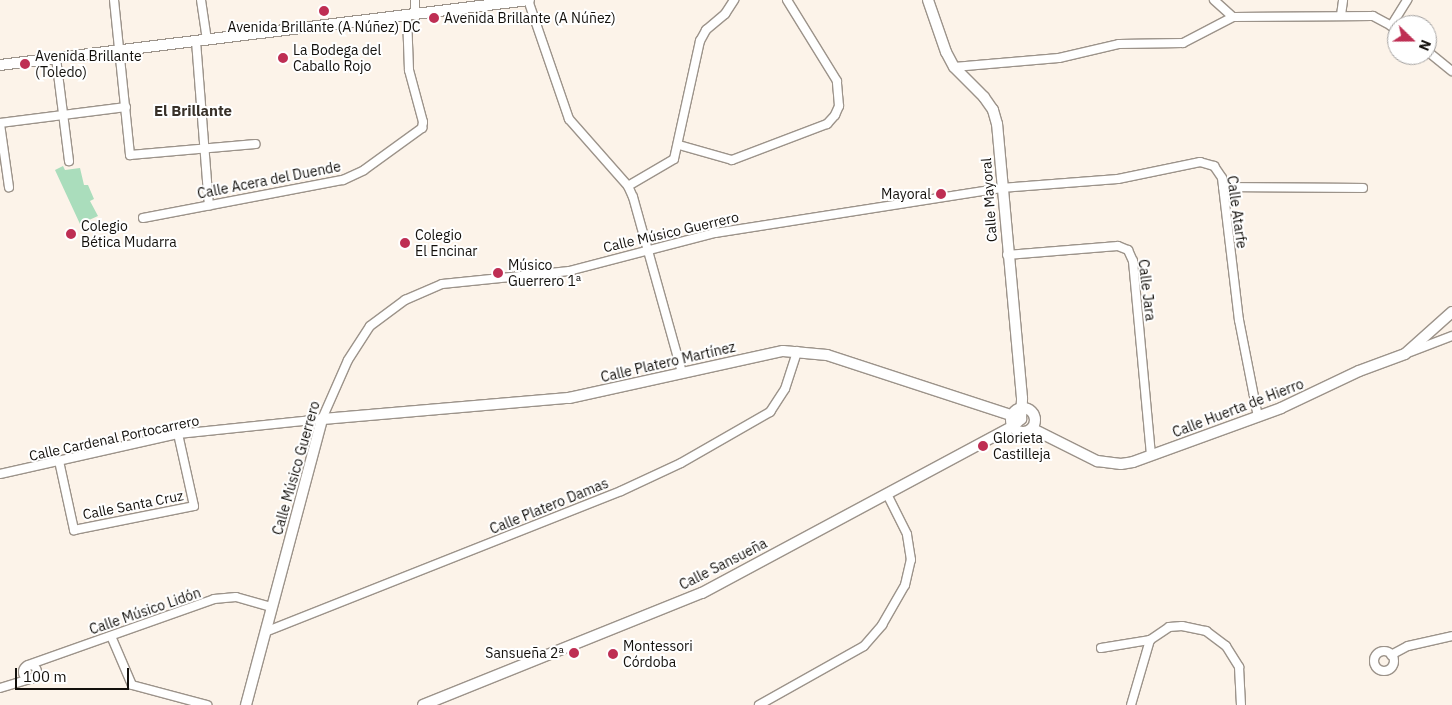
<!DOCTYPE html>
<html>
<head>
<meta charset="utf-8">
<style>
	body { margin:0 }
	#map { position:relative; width:1452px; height:705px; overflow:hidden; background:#fcf3e9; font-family:"IBM Plex Sans",sans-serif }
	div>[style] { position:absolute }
	.green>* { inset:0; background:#aaddbc }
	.roads { filter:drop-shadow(1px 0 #9c938a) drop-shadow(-1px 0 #9c938a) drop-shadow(0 1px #9c938a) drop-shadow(0 -1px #9c938a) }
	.minor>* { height:8px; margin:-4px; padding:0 4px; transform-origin:4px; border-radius:4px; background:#fff }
	.minor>.ring { margin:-4px; padding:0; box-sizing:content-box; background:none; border:8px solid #fff; border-radius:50% }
	.tertiary>* { height:10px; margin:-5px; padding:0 5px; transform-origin:5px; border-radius:5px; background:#fff }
	.tertiary>.ring { margin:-5px; padding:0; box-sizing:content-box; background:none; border:10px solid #fff; border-radius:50% }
	.dots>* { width:14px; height:14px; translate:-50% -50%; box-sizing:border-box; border:2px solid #fff; border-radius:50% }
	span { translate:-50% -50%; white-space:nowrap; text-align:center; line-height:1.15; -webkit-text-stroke:4px #fff; paint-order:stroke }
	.poi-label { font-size:14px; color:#13100c }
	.left { translate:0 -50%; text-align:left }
	.right { translate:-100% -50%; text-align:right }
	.street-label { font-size:14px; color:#13100c }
	.neighbourhood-label { font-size:15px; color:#383129; font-weight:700 }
	.north { position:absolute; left:1387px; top:15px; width:50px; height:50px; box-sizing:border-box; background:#fff; border:1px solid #a19f9e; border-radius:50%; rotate:112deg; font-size:14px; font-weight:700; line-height:20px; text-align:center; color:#13100c }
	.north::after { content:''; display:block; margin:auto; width:18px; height:22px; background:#be2e53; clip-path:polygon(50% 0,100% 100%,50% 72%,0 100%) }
	.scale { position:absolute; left:15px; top:668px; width:114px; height:22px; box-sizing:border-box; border:2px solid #13100c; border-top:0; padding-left:6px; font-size:15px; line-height:18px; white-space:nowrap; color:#13100c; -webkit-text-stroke:4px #fff; paint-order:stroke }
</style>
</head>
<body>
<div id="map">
	<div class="green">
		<i style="clip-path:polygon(63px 166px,65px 170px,80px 168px,84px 185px,88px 185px,94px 199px,90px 201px,98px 216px,80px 224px,55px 170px)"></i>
	</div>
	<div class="roads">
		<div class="minor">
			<i style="left:114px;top:0;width:156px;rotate:84.1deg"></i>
			<i style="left:130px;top:155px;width:126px;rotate:-5deg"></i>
			<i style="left:201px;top:0;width:40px;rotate:81.5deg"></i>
			<i style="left:415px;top:0;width:15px;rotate:90deg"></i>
			<i style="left:528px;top:0;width:126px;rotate:71deg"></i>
			<i style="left:569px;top:119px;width:89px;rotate:48.6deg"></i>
			<i style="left:628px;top:186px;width:12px;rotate:66deg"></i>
			<i style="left:633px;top:197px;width:183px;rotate:74.4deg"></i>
			<i style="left:1214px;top:0;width:25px;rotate:42deg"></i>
			<i style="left:1341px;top:15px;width:15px;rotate:-82deg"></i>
			<i style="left:1391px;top:26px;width:31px;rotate:-58deg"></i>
			<i style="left:196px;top:41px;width:165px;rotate:85.5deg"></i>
			<i style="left:1427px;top:51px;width:32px;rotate:39deg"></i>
			<i style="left:56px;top:58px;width:104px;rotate:82.8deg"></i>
			<i style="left:954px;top:67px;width:105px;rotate:-4.9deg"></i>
			<i style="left:1059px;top:58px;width:62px;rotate:-13.1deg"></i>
			<i style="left:1119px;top:44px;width:64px;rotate:-0.9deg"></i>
			<i style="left:1183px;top:43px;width:56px;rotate:-27.5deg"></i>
			<i style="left:1233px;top:17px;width:140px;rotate:-0.4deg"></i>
			<i style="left:1373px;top:16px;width:27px;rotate:28deg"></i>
			<i style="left:0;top:123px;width:127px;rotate:-7.2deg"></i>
			<i style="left:0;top:124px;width:64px;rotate:81.9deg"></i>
			<i style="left:679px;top:145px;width:55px;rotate:15.8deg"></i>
			<i style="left:732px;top:160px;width:102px;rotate:-20.8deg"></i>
			<i style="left:827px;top:124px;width:12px;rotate:-48deg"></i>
			<i style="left:835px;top:115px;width:10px;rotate:-66deg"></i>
			<i style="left:839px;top:106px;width:25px;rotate:-95deg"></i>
			<i style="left:837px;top:81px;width:95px;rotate:-121.7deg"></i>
			<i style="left:628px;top:186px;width:53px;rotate:-30.4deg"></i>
			<i style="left:674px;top:159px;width:121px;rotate:-77.6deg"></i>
			<i style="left:700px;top:41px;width:13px;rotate:-61deg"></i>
			<i style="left:706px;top:30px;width:25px;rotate:-40deg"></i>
			<i style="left:725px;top:14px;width:17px;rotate:-57deg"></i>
			<i style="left:1223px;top:187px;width:140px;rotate:0.4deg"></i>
			<i style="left:143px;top:218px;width:204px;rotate:-10.8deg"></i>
			<i style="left:343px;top:180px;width:23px;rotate:-25deg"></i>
			<i style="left:364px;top:170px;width:72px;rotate:-35.9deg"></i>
			<i style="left:422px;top:128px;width:6px;rotate:-81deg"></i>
			<i style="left:423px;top:122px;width:54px;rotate:-105.1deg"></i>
			<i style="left:409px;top:70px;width:54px;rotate:-92.1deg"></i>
			<i style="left:1007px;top:255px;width:111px;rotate:-4.6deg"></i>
			<i style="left:1118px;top:246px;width:11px;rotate:22deg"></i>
			<i style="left:1128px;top:250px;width:12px;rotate:66deg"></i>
			<i style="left:1133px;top:261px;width:195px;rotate:84.7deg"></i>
			<i style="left:1410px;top:352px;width:45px;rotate:-20.9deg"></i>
			<i style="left:59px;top:461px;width:71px;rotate:77.7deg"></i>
			<i style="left:74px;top:530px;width:122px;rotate:-11.3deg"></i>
			<i style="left:194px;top:506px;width:74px;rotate:-102.5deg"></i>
			<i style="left:0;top:474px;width:182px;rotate:-12.7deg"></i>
			<i style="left:178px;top:434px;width:145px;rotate:-5.9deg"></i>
			<i style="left:322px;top:419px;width:64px;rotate:-66.2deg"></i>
			<i style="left:348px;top:360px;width:40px;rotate:-57.1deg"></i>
			<i style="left:370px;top:326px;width:44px;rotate:-36.6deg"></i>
			<i style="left:405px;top:300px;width:40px;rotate:-23.4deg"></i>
			<i style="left:442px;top:284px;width:128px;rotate:-5.8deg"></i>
			<i style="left:569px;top:271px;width:151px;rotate:-14.6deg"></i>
			<i style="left:715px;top:233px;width:290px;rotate:-8.9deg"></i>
			<i style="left:1001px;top:188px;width:117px;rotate:-4.4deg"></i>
			<i style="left:1118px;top:179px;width:84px;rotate:-11.7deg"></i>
			<i style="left:1200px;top:162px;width:15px;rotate:16deg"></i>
			<i style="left:1214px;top:166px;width:14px;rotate:56deg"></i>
			<i style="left:1222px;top:178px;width:143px;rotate:83.2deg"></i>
			<i style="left:1239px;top:320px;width:99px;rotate:78.9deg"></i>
			<i style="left:265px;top:632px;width:383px;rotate:-21.6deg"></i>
			<i style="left:621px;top:491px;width:66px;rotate:-25deg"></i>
			<i style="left:681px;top:463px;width:103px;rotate:-29.8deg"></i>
			<i style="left:770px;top:412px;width:27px;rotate:-57deg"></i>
			<i style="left:785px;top:389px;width:40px;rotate:-72deg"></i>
			<i style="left:111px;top:636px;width:53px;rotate:66.8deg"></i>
			<i style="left:132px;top:685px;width:78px;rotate:14.9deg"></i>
			<i style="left:1101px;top:648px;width:50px;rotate:-9.3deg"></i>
			<i style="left:1150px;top:640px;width:23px;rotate:-34deg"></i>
			<i style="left:1169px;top:627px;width:13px;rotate:-4deg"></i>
			<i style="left:1182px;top:626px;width:25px;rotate:12deg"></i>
			<i style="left:1206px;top:631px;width:25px;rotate:37deg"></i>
			<i style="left:1226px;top:646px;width:25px;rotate:58deg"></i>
			<i style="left:1239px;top:667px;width:38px;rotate:87deg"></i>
			<i class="ring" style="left:1374px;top:651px;width:12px;height:12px"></i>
			<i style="left:1391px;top:655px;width:19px;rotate:-28deg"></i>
			<i style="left:1408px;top:646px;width:45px;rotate:-12.8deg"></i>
			<i style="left:28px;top:665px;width:197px;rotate:-19.5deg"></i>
			<i style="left:214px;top:599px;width:22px;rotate:-5deg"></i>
			<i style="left:236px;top:597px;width:37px;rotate:16deg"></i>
			<i class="ring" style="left:23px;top:665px;width:6px;height:6px"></i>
			<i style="left:0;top:688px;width:34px;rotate:-17deg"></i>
			<i style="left:759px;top:705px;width:120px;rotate:-29.3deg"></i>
			<i style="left:864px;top:646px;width:28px;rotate:-49deg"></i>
			<i style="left:882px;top:625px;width:46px;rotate:-60.1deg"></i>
			<i style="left:905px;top:585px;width:26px;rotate:-77deg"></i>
			<i style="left:911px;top:560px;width:26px;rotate:-99deg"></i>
			<i style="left:907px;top:534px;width:45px;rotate:-116.6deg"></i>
			<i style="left:1131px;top:705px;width:68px;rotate:-73.7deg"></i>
		</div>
		<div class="tertiary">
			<i style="left:0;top:65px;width:533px;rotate:-7.01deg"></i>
			<i class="ring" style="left:1011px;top:408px;width:14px;height:14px"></i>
			<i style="left:1033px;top:429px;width:72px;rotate:26.6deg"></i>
			<i style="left:1097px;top:461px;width:24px;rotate:7deg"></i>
			<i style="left:1121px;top:464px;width:12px;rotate:-9deg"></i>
			<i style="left:1133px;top:462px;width:158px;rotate:-20deg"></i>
			<i style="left:1281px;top:408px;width:86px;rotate:-25.4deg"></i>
			<i style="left:1359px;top:371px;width:49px;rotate:-20.3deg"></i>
			<i style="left:1405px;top:354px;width:63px;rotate:-41.8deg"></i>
			<i style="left:246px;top:705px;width:296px;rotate:-75.1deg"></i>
			<i style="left:322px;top:419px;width:248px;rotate:-4.9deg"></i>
			<i style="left:569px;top:398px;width:219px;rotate:-12.4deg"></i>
			<i style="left:783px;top:351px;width:44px;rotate:5.2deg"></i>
			<i style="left:827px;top:355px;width:194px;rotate:18.1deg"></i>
			<i style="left:423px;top:705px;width:301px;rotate:-21.9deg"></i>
			<i style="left:702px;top:593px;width:353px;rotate:-28.2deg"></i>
			<i style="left:1013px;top:426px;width:11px;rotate:-41deg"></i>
			<i style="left:1021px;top:419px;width:21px;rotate:-87deg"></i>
			<i style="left:1022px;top:398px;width:275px;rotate:-95.2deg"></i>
			<i style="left:997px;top:124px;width:15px;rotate:-106deg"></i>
			<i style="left:993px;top:110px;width:16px;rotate:-125deg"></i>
			<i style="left:984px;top:97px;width:42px;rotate:-135deg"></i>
			<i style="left:954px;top:67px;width:17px;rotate:-118deg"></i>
			<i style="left:946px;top:52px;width:55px;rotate:-109.1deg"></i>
		</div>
	</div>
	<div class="dots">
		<i style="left:324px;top:11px;background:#be2e53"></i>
		<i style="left:434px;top:18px;background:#be2e53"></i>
		<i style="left:283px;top:58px;background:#be2e53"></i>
		<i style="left:25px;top:64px;background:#be2e53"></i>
		<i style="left:941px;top:194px;background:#be2e53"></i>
		<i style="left:71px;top:234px;background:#be2e53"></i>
		<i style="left:405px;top:243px;background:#be2e53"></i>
		<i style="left:498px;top:273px;background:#be2e53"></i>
		<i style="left:983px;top:446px;background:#be2e53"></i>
		<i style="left:574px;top:653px;background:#be2e53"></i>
		<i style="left:613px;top:654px;background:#be2e53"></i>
	</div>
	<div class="poi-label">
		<span class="left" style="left:444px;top:18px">Avenida Brillante (A Núñez)</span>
		<span style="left:324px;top:27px">Avenida Brillante (A Núñez) DC</span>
		<span class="left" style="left:293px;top:58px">La Bodega del<br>Caballo Rojo</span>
		<span class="left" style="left:35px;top:64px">Avenida Brillante<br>(Toledo)</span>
		<span class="right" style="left:931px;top:194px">Mayoral</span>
		<span class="left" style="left:81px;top:234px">Colegio<br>Bética Mudarra</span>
		<span class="left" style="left:415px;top:243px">Colegio<br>El Encinar</span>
		<span class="left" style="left:508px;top:273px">Músico<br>Guerrero 1ª</span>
		<span class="left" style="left:993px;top:446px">Glorieta<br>Castilleja</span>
		<span class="left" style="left:623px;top:654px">Montessori<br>Córdoba</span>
		<span class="right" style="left:564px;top:653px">Sansueña 2ª</span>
	</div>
	<div class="street-label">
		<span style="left:269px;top:180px;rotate:-11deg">Calle Acera del Duende</span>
		<span style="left:989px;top:200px;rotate:-94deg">Calle Mayoral</span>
		<span style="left:1237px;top:212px;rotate:82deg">Calle Atarfe</span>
		<span style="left:671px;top:232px;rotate:-13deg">Calle Músico Guerrero</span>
		<span style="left:1147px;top:290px;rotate:83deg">Calle Jara</span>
		<span style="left:668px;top:362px;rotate:-13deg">Calle Platero Martínez</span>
		<span style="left:1238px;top:408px;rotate:-21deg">Calle Huerta de Hierro</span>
		<span style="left:114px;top:438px;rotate:-12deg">Calle Cardenal Portocarrero</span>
		<span style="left:296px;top:468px;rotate:-74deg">Calle Músico Guerrero</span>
		<span style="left:133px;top:505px;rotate:-11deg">Calle Santa Cruz</span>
		<span style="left:549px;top:506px;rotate:-22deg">Calle Platero Damas</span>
		<span style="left:723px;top:564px;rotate:-27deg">Calle Sansueña</span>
		<span style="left:145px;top:611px;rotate:-19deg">Calle Músico Lidón</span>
	</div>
	<div class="neighbourhood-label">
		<span style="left:193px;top:111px">El Brillante</span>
	</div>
	<div class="north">N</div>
	<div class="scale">100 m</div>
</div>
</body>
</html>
